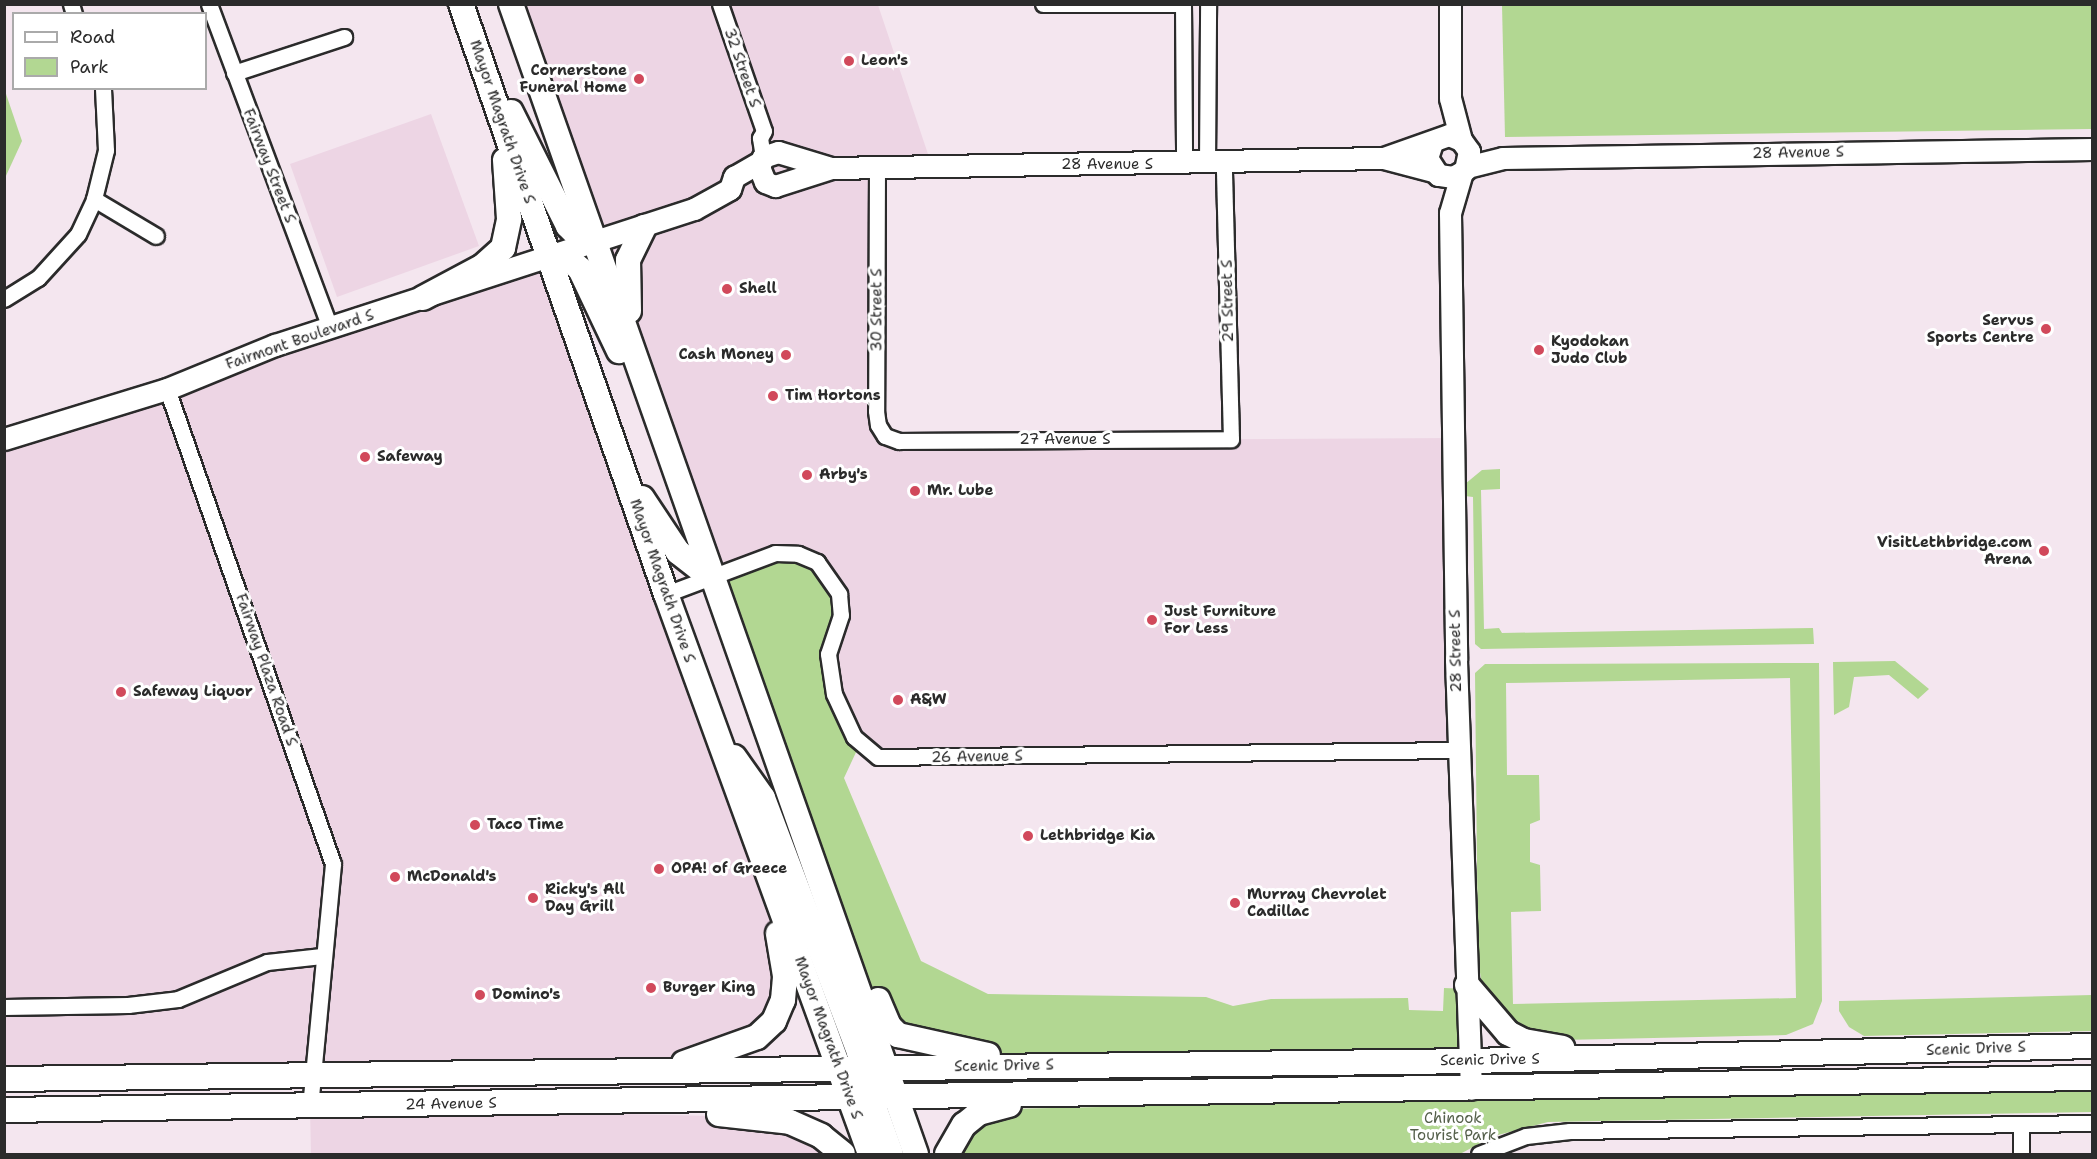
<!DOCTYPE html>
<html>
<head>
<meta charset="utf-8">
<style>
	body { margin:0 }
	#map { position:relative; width:2097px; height:1159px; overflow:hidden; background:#f4e6ef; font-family:"Shantell Sans",sans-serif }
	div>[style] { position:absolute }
	.built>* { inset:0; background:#edd5e4 }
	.green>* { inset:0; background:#b2d792 }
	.roads { filter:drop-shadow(2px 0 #2b2b2b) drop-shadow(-2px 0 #2b2b2b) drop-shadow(0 2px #2b2b2b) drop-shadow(0 -2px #2b2b2b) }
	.street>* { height:15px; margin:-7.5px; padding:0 7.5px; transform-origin:7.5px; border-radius:7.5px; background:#fff }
	.secondary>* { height:21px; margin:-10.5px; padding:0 10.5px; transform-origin:10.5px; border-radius:10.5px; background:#fff }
	.primary>* { height:24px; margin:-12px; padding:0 12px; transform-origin:12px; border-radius:12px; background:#fff }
	.dots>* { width:16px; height:16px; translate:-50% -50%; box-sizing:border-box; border:3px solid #fff; border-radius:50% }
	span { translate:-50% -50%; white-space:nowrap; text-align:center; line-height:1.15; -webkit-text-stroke:6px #fff; paint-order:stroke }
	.poi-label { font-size:15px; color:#2b2b2b; font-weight:700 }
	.left { translate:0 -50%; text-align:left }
	.right { translate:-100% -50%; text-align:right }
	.street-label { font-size:15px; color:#2b2b2b }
	.park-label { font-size:15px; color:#545f4a }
	.frame { position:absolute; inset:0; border:6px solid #2b2b2b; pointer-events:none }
	.legend { position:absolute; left:12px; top:12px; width:195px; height:78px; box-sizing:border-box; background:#fff; border:2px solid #aaa; margin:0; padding:8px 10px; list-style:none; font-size:18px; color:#2b2b2b }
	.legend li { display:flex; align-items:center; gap:12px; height:30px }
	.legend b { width:30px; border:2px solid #aaa }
</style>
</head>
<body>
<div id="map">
	<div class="built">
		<i style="clip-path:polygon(512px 5px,878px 5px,932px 166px,878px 167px,876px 411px,885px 436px,1066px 440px,1454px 438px,1459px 750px,878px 757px,710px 577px)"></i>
		<i style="clip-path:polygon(431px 114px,479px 246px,337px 297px,290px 164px)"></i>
		<i style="clip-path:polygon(549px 257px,769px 876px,784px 989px,757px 1037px,662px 1070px,5px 1079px,4px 439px)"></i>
		<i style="clip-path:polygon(310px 1107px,757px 1117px,842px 1154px,311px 1154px)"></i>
	</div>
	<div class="green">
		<i style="clip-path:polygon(1502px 5px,2092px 5px,2092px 129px,1505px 137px)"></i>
		<i style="clip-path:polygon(4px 88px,22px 141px,5px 178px,4px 178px)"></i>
		<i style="clip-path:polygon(1500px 469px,1500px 489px,1481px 490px,1484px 629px,1499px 628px,1502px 633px,1813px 628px,1814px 644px,1481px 649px,1475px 644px,1473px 497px,1465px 496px,1465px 484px,1482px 470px)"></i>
		<i style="clip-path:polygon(798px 554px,839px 594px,828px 654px,858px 748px,844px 778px,921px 961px,988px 994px,1206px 997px,1233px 1006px,1271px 999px,1408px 998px,1409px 1010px,1443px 1011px,1444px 988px,1468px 989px,1470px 1061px,996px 1056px,889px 1026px,816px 865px,710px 577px)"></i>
		<i style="clip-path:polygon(1895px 661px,1929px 689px,1918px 699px,1889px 675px,1854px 677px,1849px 707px,1834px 715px,1833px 662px)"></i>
		<i style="clip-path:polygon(evenodd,1819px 663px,1822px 1001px,1813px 1024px,1786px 1035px,1561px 1040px,1537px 1039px,1493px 1008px,1481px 979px,1478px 960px,1475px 673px,1485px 664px,1819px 663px,1790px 678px,1796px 998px,1513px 1004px,1511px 912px,1541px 911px,1540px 865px,1530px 862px,1530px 824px,1540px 820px,1539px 775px,1507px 775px,1506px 683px,1790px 678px)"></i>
		<i style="clip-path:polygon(2092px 995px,2092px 1031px,1864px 1036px,1849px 1027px,1839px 1011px,1839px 1001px)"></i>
		<i style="clip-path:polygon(2092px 1086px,2092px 1112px,1548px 1122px,1494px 1136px,1460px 1154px,953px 1154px,972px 1128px,1008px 1109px)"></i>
	</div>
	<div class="roads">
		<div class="street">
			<i style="left:71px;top:4px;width:10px;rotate:73deg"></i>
			<i style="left:209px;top:4px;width:346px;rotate:69.5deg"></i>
			<i style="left:720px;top:4px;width:134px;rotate:70.9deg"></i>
			<i style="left:764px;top:131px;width:8px;rotate:120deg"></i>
			<i style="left:760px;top:138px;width:19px;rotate:81deg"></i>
			<i style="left:1043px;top:4px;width:137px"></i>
			<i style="left:1183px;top:4px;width:160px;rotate:89.6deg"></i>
			<i style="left:234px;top:73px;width:116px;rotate:-18.1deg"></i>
			<i style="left:1207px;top:164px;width:160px;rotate:-89.6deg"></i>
			<i style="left:877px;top:167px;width:244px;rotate:90.2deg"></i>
			<i style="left:876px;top:411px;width:14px;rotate:82deg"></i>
			<i style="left:878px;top:425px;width:13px;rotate:58deg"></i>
			<i style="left:885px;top:436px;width:15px;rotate:20deg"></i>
			<i style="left:899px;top:441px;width:332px;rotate:-0.3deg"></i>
			<i style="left:1231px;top:439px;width:276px;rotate:-91.5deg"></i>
			<i style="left:94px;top:199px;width:72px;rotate:30.8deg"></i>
			<i style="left:4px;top:299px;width:40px;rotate:-32deg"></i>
			<i style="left:38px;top:278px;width:59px;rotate:-47.7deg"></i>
			<i style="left:78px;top:234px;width:38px;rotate:-65deg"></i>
			<i style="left:94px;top:199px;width:50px;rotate:-76.2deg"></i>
			<i style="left:106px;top:150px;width:62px;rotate:-92.8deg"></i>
			<i style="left:167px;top:389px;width:503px;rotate:70.74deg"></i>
			<i style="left:333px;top:864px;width:244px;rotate:95.4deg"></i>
			<i style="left:666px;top:594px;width:116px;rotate:-20.6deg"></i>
			<i style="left:775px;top:553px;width:23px;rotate:2deg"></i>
			<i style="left:798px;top:554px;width:21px;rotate:23deg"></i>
			<i style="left:817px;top:562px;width:39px;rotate:55deg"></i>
			<i style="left:839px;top:594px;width:21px;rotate:85deg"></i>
			<i style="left:841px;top:615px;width:41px;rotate:108.4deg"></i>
			<i style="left:828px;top:654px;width:40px;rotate:81.5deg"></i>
			<i style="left:834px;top:694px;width:47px;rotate:65.1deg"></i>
			<i style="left:854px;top:737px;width:31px;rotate:40deg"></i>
			<i style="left:878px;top:757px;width:581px;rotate:-0.69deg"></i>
			<i style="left:4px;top:1007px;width:124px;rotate:-0.9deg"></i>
			<i style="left:128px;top:1005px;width:50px;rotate:-6.8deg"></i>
			<i style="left:178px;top:999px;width:96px;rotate:-22.6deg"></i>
			<i style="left:267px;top:962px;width:55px;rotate:-6.2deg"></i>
			<i style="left:2021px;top:1124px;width:30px;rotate:90deg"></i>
			<i style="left:1479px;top:1154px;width:50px;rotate:-21deg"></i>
			<i style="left:1526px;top:1136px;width:44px;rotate:-6.5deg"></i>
			<i style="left:1570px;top:1131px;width:522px;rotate:-0.88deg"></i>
		</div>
		<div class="secondary">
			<i style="left:1450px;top:4px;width:94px;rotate:90deg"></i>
			<i style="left:1450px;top:98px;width:43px;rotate:75.3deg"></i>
			<i style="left:1384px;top:158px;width:51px;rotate:14.9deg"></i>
			<i style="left:1467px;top:167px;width:37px;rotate:-14deg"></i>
			<i style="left:1503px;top:158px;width:589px;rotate:-0.88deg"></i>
			<i style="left:831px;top:168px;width:55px;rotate:-163.2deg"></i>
			<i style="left:778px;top:152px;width:16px;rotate:162deg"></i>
			<i style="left:763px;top:157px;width:11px;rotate:112deg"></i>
			<i style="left:759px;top:167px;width:16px;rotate:68deg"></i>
			<i style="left:765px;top:182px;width:11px;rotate:22deg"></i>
			<i style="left:775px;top:186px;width:59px;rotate:-17.8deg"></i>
			<i style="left:831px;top:168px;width:553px;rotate:-1.04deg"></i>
			<i style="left:1384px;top:158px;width:69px;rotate:-19.5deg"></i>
			<i style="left:1449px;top:135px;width:13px;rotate:23deg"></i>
			<i style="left:1461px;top:140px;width:14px;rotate:54deg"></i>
			<i style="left:1469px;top:151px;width:19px;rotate:102deg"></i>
			<i style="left:1465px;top:170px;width:14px;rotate:150deg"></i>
			<i style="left:1453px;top:177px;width:15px;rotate:-172deg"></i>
			<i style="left:1438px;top:175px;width:20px;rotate:-123deg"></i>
			<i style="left:1427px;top:158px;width:16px;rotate:-72deg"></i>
			<i style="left:1462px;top:172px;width:43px;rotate:106.3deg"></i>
			<i style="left:1450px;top:213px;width:447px;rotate:89.2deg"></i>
			<i style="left:1456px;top:660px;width:429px;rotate:88deg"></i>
			<i style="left:4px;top:439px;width:170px;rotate:-17.1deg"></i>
			<i style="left:167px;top:389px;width:117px;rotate:-22.2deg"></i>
			<i style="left:275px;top:345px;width:441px;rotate:-18deg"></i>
			<i style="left:694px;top:209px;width:41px;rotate:-29.1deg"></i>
			<i style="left:730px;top:189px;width:13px;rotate:-72deg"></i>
			<i style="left:734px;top:177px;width:30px;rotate:-30deg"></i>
		</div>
		<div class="primary">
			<i style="left:461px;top:4px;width:625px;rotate:70.84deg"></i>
			<i style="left:666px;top:594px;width:596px;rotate:69.98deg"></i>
			<i style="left:511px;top:4px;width:1219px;rotate:70.6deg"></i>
			<i style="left:511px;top:112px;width:127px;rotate:63.4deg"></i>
			<i style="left:568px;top:226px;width:16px;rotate:45deg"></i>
			<i style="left:579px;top:237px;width:18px;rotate:16deg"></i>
			<i style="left:549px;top:257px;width:22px;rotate:10deg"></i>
			<i style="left:571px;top:261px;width:12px;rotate:42deg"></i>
			<i style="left:580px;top:269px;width:91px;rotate:64.6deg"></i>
			<i style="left:423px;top:298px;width:68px;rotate:-28.1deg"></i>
			<i style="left:483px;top:266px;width:27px;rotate:-42deg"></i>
			<i style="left:503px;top:248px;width:30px;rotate:-78deg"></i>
			<i style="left:509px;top:219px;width:59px;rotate:-93.9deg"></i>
			<i style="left:629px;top:311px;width:51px;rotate:-91.1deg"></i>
			<i style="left:628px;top:260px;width:37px;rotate:-64deg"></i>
			<i style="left:642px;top:498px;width:65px;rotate:56.3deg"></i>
			<i style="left:678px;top:552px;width:41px;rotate:38deg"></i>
			<i style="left:734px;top:757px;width:50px;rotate:54.7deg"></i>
			<i style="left:763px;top:798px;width:272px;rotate:69.3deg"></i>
			<i style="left:859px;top:1052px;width:30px;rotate:60deg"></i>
			<i style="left:1467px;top:985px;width:63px;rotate:49.5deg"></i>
			<i style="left:1508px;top:1033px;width:18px;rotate:27deg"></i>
			<i style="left:1524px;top:1041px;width:39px;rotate:10deg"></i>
			<i style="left:878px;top:1000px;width:28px;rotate:67deg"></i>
			<i style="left:889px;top:1026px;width:13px;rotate:45deg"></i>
			<i style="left:898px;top:1035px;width:92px;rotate:12.5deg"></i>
			<i style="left:684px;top:1063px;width:77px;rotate:-19.6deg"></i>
			<i style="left:757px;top:1037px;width:23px;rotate:-43deg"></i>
			<i style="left:774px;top:1021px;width:23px;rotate:-67deg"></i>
			<i style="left:783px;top:1000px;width:24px;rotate:-85deg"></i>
			<i style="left:785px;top:976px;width:43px;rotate:-99.5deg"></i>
			<i style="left:4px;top:1079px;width:1466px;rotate:-0.7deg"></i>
			<i style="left:1470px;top:1061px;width:622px;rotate:-1.38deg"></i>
			<i style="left:862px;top:1086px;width:15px;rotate:53deg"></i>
			<i style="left:871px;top:1098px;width:59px;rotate:70.3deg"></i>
			<i style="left:4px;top:1110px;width:2088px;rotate:-0.88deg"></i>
			<i style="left:719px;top:1114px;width:71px;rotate:6.4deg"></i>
			<i style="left:790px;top:1122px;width:34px;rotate:24deg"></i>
			<i style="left:821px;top:1136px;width:28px;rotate:39deg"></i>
			<i style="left:947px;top:1154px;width:34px;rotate:-60deg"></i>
			<i style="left:964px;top:1125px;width:19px;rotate:-39deg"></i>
			<i style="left:979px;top:1113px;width:31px;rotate:-15deg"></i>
		</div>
	</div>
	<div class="dots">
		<i style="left:849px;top:61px;background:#d1495b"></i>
		<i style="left:639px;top:79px;background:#d1495b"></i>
		<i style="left:727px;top:289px;background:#d1495b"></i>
		<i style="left:2046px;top:329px;background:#d1495b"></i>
		<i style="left:1539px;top:350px;background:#d1495b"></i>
		<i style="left:786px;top:355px;background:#d1495b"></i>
		<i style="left:773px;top:396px;background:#d1495b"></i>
		<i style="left:365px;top:457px;background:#d1495b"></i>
		<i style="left:807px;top:475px;background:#d1495b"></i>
		<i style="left:915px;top:491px;background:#d1495b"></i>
		<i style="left:2044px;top:551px;background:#d1495b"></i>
		<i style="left:1152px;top:620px;background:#d1495b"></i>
		<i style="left:121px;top:692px;background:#d1495b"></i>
		<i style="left:898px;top:700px;background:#d1495b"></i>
		<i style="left:475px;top:825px;background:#d1495b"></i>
		<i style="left:1028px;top:836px;background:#d1495b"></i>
		<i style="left:659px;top:869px;background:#d1495b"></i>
		<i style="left:395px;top:877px;background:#d1495b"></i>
		<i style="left:533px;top:898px;background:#d1495b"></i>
		<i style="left:1235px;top:903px;background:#d1495b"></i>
		<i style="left:651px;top:988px;background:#d1495b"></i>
		<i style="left:480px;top:995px;background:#d1495b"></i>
	</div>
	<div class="poi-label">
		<span class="left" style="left:861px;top:61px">Leon's</span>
		<span class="right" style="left:627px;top:79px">Cornerstone<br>Funeral Home</span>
		<span class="left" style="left:739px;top:289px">Shell</span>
		<span class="right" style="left:2034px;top:329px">Servus<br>Sports Centre</span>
		<span class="left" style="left:1551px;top:350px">Kyodokan<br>Judo Club</span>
		<span class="right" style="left:774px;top:355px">Cash Money</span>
		<span class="left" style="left:785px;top:396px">Tim Hortons</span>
		<span class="left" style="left:377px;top:457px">Safeway</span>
		<span class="left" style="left:819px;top:475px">Arby's</span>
		<span class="left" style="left:927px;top:491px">Mr. Lube</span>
		<span class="right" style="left:2032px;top:551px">VisitLethbridge.com<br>Arena</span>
		<span class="left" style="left:1164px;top:620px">Just Furniture<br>For Less</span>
		<span class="left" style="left:133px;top:692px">Safeway Liquor</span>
		<span class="left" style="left:910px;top:700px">A&amp;W</span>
		<span class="left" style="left:487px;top:825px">Taco Time</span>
		<span class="left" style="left:1040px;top:836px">Lethbridge Kia</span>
		<span class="left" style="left:671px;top:869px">OPA! of Greece</span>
		<span class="left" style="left:407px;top:877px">McDonald's</span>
		<span class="left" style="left:545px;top:898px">Ricky's All<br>Day Grill</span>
		<span class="left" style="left:1247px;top:903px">Murray Chevrolet<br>Cadillac</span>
		<span class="left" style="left:663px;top:988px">Burger King</span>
		<span class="left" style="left:492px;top:995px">Domino's</span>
	</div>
	<div class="street-label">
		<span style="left:742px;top:68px;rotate:71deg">32 Street S</span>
		<span style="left:502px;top:122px;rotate:71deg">Mayor Magrath Drive S</span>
		<span style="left:1798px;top:153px;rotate:-1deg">28 Avenue S</span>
		<span style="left:1107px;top:165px">28 Avenue S</span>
		<span style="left:269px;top:166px;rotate:69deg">Fairway Street S</span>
		<span style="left:1228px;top:301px;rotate:-91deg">29 Street S</span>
		<span style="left:877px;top:310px;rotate:-90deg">30 Street S</span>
		<span style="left:300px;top:340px;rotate:-19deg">Fairmont Boulevard S</span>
		<span style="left:1065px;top:440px">27 Avenue S</span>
		<span style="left:662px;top:581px;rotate:71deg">Mayor Magrath Drive S</span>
		<span style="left:1456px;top:651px;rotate:-91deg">28 Street S</span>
		<span style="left:266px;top:670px;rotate:71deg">Fairway Plaza Road S</span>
		<span style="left:977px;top:757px;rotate:-1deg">26 Avenue S</span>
		<span style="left:828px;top:1038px;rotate:70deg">Mayor Magrath Drive S</span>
		<span style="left:1976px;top:1049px;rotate:-2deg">Scenic Drive S</span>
		<span style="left:1490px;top:1060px;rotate:-1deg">Scenic Drive S</span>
		<span style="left:1004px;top:1066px;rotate:-1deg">Scenic Drive S</span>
		<span style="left:451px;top:1104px;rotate:-1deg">24 Avenue S</span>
	</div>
	<div class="park-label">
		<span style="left:1453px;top:1127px">Chinook<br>Tourist Park</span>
	</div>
	<div class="frame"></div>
	<ul class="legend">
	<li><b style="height:8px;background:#fff"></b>Road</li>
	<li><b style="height:16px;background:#b2d792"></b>Park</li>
	</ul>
</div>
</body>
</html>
